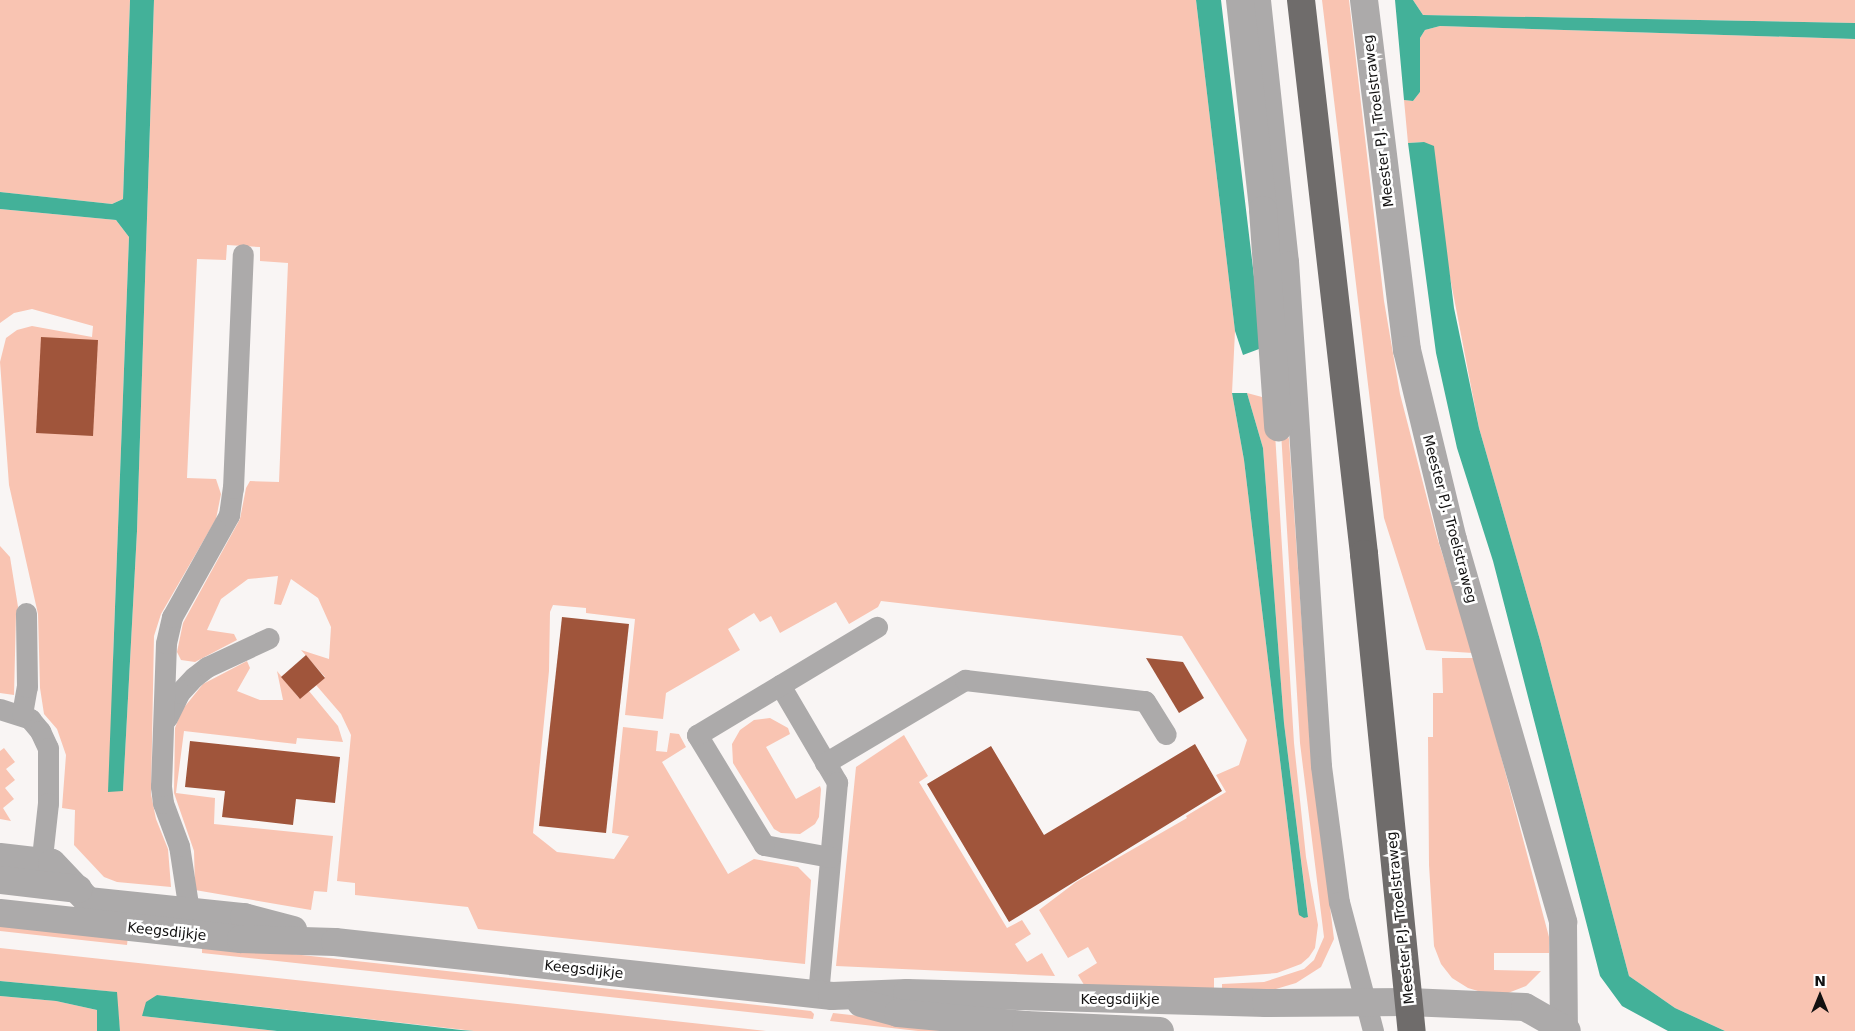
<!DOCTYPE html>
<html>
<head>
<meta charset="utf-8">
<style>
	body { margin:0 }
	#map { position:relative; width:1855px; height:1031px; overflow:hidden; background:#f9f5f4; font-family:"DejaVu Sans",sans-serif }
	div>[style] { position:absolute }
	.green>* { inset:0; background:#f9c4b2 }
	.water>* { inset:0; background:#43b199 }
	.building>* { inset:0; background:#a0553b }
	.service>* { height:21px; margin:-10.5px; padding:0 10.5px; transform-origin:10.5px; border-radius:10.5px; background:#acaaaa }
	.minor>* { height:28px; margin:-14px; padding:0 14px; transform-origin:14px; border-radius:14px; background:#acaaaa }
	.primary>* { height:28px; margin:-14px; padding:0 14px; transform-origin:14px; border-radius:14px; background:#6f6c6b }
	span { translate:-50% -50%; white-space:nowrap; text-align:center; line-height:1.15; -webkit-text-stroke:5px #fff; paint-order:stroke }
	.street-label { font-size:14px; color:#121111 }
	.north { position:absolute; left:1795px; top:971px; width:50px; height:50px; -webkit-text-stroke:4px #fff; paint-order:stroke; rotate:0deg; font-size:14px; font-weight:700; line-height:20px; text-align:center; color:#121111 }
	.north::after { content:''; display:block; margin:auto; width:18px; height:22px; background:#121111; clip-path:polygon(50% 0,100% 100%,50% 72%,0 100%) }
</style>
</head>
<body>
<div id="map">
	<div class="green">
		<i style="clip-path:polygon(0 0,130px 0,123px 199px,112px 204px,0 192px)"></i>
		<i style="clip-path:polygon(154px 0,1196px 0,1235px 331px,1232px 393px,1244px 460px,1298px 910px,1304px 918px,1308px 916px,1284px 723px,1263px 448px,1247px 393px,1262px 397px,1275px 433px,1294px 743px,1306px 857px,1318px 925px,1315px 948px,1309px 957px,1301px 964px,1277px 973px,1214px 978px,1214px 991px,1086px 988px,1078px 975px,1097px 963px,1088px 947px,1068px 958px,1039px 910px,1076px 882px,1187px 818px,1186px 816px,1226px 792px,1216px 775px,1239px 765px,1247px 740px,1182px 636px,881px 601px,878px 607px,849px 624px,836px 602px,780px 633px,771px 616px,760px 622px,754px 613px,728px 629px,740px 650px,666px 693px,663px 719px,625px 715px,635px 619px,586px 613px,586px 608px,553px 605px,550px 612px,549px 671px,533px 833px,557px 852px,614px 859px,629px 836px,612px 833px,623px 727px,658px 731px,656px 751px,667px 752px,670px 733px,679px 734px,686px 747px,662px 762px,728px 874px,754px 859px,798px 867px,811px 880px,805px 964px,478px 929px,468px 907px,355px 895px,355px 883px,337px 881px,351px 735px,341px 714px,316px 685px,325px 677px,301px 650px,329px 659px,331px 627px,318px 598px,291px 579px,281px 605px,274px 604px,278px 576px,248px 579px,221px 599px,207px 630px,234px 634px,237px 640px,195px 662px,181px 660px,177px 652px,183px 623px,240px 519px,246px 488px,250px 481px,279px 482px,288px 263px,260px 261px,260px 247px,227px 245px,226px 260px,197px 259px,187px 478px,216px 479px,221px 494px,216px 519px,161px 614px,154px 636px,151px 794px,156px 819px,168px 849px,171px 887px,117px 882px,104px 877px,74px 845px,75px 810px,62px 808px,66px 755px,57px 729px,44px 714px,40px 688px,38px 614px,9px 485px,0 362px,6px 338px,17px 330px,32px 326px,92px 337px,93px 326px,32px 309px,14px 313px,0 323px,0 209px,116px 220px,129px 237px,113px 659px,123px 791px,137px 531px)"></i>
		<i style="clip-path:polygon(1322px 0,1349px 0,1384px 301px,1400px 394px,1437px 537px,1473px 653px,1426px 650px,1384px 518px)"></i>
		<i style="clip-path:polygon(1413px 0,1855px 0,1855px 23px,1423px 15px)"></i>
		<i style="clip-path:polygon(1440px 26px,1855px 39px,1855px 1031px,1725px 1031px,1675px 1008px,1629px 976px,1540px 640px,1479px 428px,1424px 142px,1408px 143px,1404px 100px,1413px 101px,1420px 92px,1420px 38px,1425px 30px)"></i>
		<i style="clip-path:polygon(1281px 432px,1286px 432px,1289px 439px,1310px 742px,1334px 939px,1321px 967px,1296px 983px,1266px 992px,1222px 992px,1222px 984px,1264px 982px,1304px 969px,1314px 960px,1324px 937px,1300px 743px)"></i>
		<i style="clip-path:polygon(0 546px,10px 557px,19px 613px,16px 614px,14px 695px,0 693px)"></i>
		<i style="clip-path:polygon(1442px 658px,1475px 658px,1549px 937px,1549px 953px,1494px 953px,1494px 970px,1541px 971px,1526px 986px,1508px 993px,1488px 994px,1468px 988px,1452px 978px,1441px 964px,1434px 946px,1429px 865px,1428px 737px,1433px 737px,1433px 693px,1443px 693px)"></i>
		<i style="clip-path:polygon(247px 661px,250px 668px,237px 691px,260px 700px,283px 700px,277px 671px,299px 698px,309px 691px,338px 726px,343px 742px,297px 738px,296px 744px,184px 731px,176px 793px,215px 798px,214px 824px,333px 836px,327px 892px,314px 891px,311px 910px,195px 890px,194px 851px,174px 793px,175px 728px,182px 710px,203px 684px)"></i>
		<i style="clip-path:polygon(770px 718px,788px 728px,790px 734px,766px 747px,796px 799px,820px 786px,821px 789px,819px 817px,815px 824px,800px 834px,781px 833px,774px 829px,733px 763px,732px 744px,740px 730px,754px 720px)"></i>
		<i style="clip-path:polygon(904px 735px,928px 776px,919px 782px,1007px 928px,1022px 920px,1031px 934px,1015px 944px,1027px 962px,1042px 953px,1055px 976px,836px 966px,856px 767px)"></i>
		<i style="clip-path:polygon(4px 748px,15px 762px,6px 769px,15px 780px,5px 788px,14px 799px,3px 808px,11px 821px,0 819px,0 751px)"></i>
		<i style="clip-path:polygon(0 922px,128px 936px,127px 945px,0 931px)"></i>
		<i style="clip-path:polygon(202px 944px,811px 1011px,814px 1014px,813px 1019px,202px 953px)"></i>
		<i style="clip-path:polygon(0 948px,766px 1031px,474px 1031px,157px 995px,142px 1016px,277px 1031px,120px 1031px,116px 992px,0 981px)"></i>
		<i style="clip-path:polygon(0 996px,56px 1001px,97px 1010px,97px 1031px,0 1031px)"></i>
		<i style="clip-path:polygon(833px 1013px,960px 1027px,963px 1031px,918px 1031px,830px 1021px)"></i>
	</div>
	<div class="water">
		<i style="clip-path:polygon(130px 0,154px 0,137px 531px,123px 791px,108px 792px,129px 237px,116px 220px,0 209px,0 192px,112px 204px,123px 199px)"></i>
		<i style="clip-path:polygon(1196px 0,1221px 0,1225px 34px,1261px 335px,1259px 349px,1243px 355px,1235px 331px)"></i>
		<i style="clip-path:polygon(1395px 0,1413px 0,1423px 15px,1855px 23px,1855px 39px,1440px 26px,1425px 30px,1420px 38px,1420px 92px,1413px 101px,1404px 100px)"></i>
		<i style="clip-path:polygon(1424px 142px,1434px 146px,1454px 308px,1479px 428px,1540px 640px,1629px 976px,1675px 1008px,1725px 1031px,1668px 1031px,1622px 1006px,1600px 976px,1493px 561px,1457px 448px,1436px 353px,1408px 143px)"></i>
		<i style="clip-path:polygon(1232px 393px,1247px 393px,1263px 448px,1284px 723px,1308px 917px,1304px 918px,1299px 915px,1298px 910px,1244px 460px)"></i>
		<i style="clip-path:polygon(0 981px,117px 992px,120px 1031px,97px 1031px,97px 1010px,56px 1001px,0 996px)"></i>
		<i style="clip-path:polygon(157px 995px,461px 1030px,474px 1031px,277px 1031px,142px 1016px,146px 1002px)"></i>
	</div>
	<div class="building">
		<i style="clip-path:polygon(41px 337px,98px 340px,93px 436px,36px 433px)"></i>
		<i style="clip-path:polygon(562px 617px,629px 624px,606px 833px,539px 826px)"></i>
		<i style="clip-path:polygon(306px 655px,325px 678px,300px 699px,281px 677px)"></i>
		<i style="clip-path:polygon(1146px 658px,1183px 662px,1204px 698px,1179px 713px)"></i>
		<i style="clip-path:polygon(190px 741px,340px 757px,335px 803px,296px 799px,293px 825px,222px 817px,225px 791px,185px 787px)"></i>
		<i style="clip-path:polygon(1195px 744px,1222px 791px,1009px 922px,927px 784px,991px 746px,1044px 835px)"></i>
	</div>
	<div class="service">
		<i style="left:1260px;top:0;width:262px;rotate:83.9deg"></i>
		<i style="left:1288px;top:261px;width:506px;rotate:86.26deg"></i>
		<i style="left:1321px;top:766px;width:137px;rotate:82.5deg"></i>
		<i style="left:1339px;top:902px;width:133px;rotate:75.2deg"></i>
		<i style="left:780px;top:685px;width:113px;rotate:59.6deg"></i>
		<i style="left:837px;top:782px;width:214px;rotate:95.1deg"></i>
		<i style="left:0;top:709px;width:32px;rotate:18deg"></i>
		<i style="left:30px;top:719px;width:16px;rotate:50deg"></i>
		<i style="left:40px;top:731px;width:19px;rotate:65deg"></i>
		<i style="left:48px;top:748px;width:55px;rotate:90deg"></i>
		<i style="left:48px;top:803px;width:73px;rotate:96.3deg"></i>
		<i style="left:22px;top:714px;width:27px;rotate:-80deg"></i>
		<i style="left:27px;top:687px;width:74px;rotate:-90.8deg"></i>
		<i style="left:167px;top:718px;width:28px;rotate:-64deg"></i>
		<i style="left:179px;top:693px;width:22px;rotate:-47deg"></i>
		<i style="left:194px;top:677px;width:16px;rotate:-38deg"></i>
		<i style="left:207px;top:667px;width:68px;rotate:-25.1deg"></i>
		<i style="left:825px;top:763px;width:163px;rotate:-30.7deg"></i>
		<i style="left:965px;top:680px;width:181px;rotate:6.7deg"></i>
		<i style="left:1145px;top:701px;width:39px;rotate:58deg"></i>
		<i style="left:830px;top:857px;width:67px;rotate:-169.7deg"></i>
		<i style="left:764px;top:845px;width:129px;rotate:-121.3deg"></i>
		<i style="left:697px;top:735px;width:210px;rotate:-31deg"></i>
		<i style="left:191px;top:924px;width:79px;rotate:-98.7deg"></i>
		<i style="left:179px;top:846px;width:46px;rotate:-110.4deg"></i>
		<i style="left:163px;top:803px;width:17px;rotate:-97deg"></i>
		<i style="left:161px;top:786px;width:143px;rotate:-88deg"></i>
		<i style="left:166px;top:643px;width:27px;rotate:-77deg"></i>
		<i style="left:172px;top:617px;width:117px;rotate:-60.8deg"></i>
		<i style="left:229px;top:515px;width:27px;rotate:-82deg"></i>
		<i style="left:233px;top:488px;width:234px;rotate:-87.6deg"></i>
	</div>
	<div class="minor">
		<i style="left:1240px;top:0;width:211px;rotate:83.7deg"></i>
		<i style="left:1263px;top:210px;width:218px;rotate:86deg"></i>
		<i style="left:1364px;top:0;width:353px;rotate:83deg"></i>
		<i style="left:1407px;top:350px;width:195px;rotate:76.4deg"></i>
		<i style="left:1453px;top:540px;width:398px;rotate:73.9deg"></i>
		<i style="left:1563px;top:922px;width:108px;rotate:89.5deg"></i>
		<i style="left:0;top:857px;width:52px;rotate:6.6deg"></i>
		<i style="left:52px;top:863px;width:52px;rotate:46.5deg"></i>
		<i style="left:88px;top:901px;width:157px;rotate:5.9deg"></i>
		<i style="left:244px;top:917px;width:51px;rotate:14.9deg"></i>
		<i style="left:0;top:880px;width:79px;rotate:6.6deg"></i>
		<i style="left:0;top:913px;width:242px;rotate:6.2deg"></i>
		<i style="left:241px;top:939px;width:94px;rotate:1.8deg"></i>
		<i style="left:335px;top:942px;width:500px;rotate:6.2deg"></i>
		<i style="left:832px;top:996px;width:75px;rotate:-2.3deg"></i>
		<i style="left:907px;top:993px;width:359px;rotate:1.6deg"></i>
		<i style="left:1266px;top:1003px;width:143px;rotate:-0.4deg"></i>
		<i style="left:1409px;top:1002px;width:116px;rotate:2.5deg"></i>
		<i style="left:1525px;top:1007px;width:48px;rotate:29.7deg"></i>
		<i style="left:861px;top:1003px;width:38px;rotate:15deg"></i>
		<i style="left:898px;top:1013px;width:129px;rotate:5.4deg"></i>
		<i style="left:1026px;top:1025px;width:134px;rotate:2.6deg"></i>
	</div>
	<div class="primary">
		<i style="left:1301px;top:0;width:558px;rotate:83.51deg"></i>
		<i style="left:1364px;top:554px;width:479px;rotate:84.3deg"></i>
	</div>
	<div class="street-label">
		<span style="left:1378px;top:121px;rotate:-97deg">Meester P.J. Troelstraweg</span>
		<span style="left:1450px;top:519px;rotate:75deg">Meester P.J. Troelstraweg</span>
		<span style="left:1400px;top:918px;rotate:-96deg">Meester P.J. Troelstraweg</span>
		<span style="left:167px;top:931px;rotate:6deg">Keegsdijkje</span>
		<span style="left:584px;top:969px;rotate:6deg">Keegsdijkje</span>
		<span style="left:1120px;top:999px">Keegsdijkje</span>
	</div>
	<div class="north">N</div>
</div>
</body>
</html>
